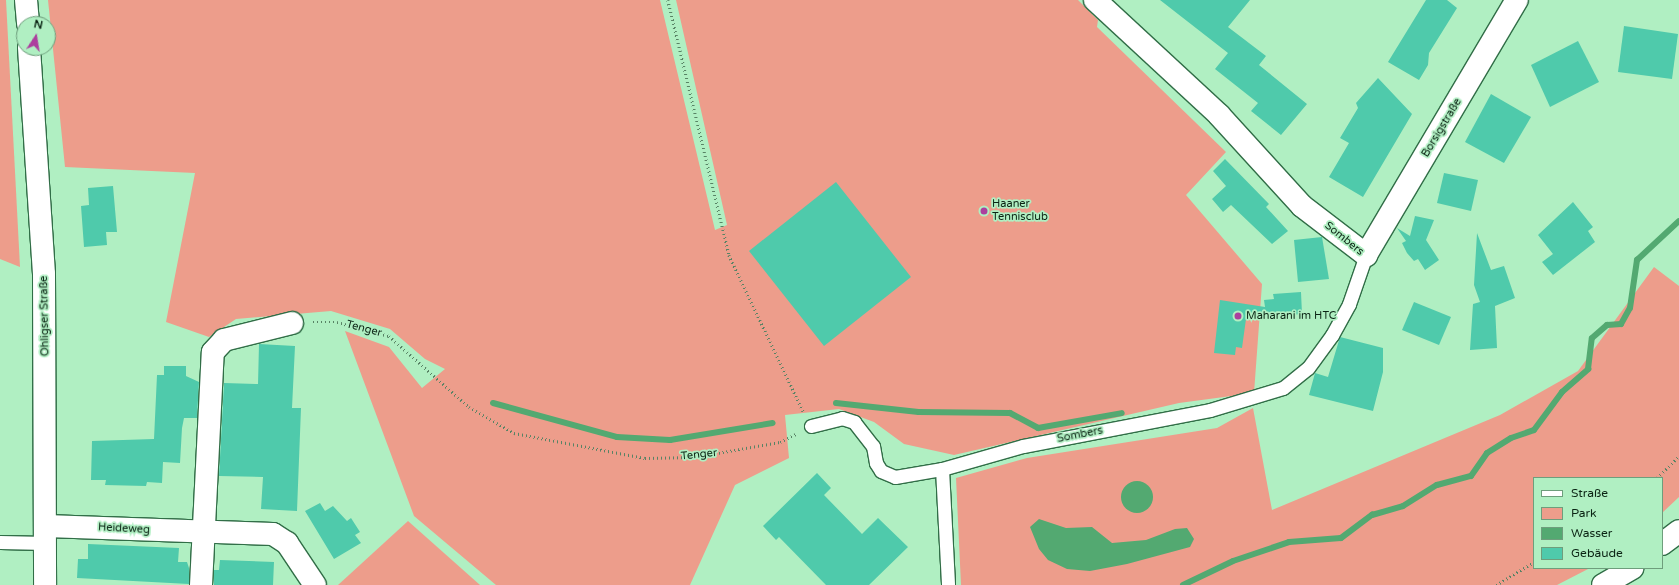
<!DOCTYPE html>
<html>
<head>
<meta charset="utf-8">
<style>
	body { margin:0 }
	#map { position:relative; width:1679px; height:585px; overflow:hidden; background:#b0efc2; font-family:"Varela Round",sans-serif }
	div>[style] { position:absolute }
	.green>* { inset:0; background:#ed9d8b }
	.water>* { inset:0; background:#53a971 }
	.round { border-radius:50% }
	.stream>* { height:6px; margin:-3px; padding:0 3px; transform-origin:3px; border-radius:3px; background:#53a971 }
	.building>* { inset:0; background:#4fcaab }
	.path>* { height:2.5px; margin-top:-1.25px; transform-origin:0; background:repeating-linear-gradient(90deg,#588365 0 1px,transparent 0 4px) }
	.roads { filter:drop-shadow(1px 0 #316e47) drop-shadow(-1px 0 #316e47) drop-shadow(0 1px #316e47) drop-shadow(0 -1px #316e47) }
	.lane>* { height:13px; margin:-6.5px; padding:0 6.5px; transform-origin:6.5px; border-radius:6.5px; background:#fff }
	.street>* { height:22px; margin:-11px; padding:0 11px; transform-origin:11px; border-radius:11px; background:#fff }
	.secondary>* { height:22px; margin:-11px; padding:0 11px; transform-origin:11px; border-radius:11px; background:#fff }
	.dots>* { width:11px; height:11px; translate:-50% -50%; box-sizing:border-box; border:2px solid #b0efc2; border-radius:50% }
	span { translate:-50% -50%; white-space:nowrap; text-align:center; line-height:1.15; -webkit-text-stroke:3.5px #b0efc2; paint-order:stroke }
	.street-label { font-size:11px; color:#0b2414 }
	.poi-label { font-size:11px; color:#0b2414 }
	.left { translate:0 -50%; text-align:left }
	.legend { position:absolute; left:1533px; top:477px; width:130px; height:92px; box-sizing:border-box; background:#b0efc2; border:1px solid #6e9e7c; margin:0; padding:5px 7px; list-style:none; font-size:12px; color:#0b2414 }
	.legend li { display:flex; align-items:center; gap:8px; height:20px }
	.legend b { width:20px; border:1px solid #6e9e7c }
	.north { position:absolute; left:16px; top:16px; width:40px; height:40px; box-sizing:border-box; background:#b0efc2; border:1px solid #6e9e7c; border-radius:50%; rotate:12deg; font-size:11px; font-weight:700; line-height:16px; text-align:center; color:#0b2414 }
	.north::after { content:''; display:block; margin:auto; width:14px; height:18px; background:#ac3f9e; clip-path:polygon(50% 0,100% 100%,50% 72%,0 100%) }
</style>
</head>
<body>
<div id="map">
	<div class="green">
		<i style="clip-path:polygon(0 0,6px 0,20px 267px,0 259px)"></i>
		<i style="clip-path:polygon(48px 0,660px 0,715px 230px,727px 225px,676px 0,1078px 0,1098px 20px,1097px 27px,1226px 152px,1186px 195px,1262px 284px,1254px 393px,1179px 403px,954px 455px,904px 444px,874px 422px,839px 409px,785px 415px,789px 458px,735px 485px,690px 585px,496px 585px,414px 516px,345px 331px,389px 347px,422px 388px,445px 369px,425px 359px,390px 329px,331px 311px,236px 319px,209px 337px,166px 322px,195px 173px,65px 167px)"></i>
		<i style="clip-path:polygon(1654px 267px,1679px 286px,1679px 497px,1662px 513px,1662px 478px,1534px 478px,1534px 568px,1590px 568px,1557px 585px,961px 585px,956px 478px,1027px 458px,1217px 428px,1253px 408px,1272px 510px,1500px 415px,1578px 371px)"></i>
		<i style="clip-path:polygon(408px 521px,480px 585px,338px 585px)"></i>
	</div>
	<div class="water">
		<i class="round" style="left:1121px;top:481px;width:32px;height:32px"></i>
		<i style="clip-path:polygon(1039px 519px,1066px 528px,1092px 527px,1112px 543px,1146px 540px,1175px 529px,1187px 528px,1194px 539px,1190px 547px,1127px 564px,1090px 571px,1067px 569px,1048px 560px,1039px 549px,1030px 527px)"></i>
	</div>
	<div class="stream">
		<i style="left:493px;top:403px;width:129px;rotate:15.3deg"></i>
		<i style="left:617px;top:437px;width:53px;rotate:3.2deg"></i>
		<i style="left:670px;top:440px;width:104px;rotate:-9.4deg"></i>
		<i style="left:836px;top:403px;width:83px;rotate:6.2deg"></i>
		<i style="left:919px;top:412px;width:91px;rotate:0.6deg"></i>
		<i style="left:1010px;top:413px;width:32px;rotate:28deg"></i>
		<i style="left:1038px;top:428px;width:85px;rotate:-10.1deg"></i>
		<i style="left:1183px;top:585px;width:55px;rotate:-25.6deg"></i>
		<i style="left:1233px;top:561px;width:59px;rotate:-18.7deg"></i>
		<i style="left:1289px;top:542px;width:52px;rotate:-4.4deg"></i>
		<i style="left:1341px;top:538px;width:39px;rotate:-37deg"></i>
		<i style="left:1372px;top:515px;width:32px;rotate:-16deg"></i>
		<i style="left:1403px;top:506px;width:40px;rotate:-32deg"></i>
		<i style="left:1437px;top:485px;width:35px;rotate:-15deg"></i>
		<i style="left:1471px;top:476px;width:28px;rotate:-55deg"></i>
		<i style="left:1487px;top:453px;width:28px;rotate:-32deg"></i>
		<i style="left:1511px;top:438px;width:24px;rotate:-19deg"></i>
		<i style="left:1534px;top:430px;width:47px;rotate:-53.6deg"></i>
		<i style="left:1562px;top:392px;width:35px;rotate:-41deg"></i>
		<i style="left:1588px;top:369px;width:31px;rotate:-83deg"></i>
		<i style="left:1592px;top:338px;width:20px;rotate:-41deg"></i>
		<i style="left:1607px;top:325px;width:14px;rotate:-4deg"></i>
		<i style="left:1621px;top:324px;width:18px;rotate:-61deg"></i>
		<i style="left:1630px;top:308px;width:49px;rotate:-81.7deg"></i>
		<i style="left:1637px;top:260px;width:57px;rotate:-42.9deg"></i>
	</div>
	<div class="building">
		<i style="clip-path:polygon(1160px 0,1250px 0,1228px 27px,1266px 56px,1259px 65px,1307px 104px,1281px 135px,1251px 111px,1258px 103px,1215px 69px,1228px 53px)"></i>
		<i style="clip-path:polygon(1426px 0,1447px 0,1457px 8px,1429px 53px,1428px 65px,1419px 80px,1388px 62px)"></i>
		<i style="clip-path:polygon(1624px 26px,1678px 34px,1672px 79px,1618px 72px)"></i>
		<i style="clip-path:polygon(1578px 41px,1599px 82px,1550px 107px,1531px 65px)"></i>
		<i style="clip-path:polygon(1378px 78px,1412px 114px,1363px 197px,1329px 177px,1349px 143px,1340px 138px,1358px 108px,1356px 103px)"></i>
		<i style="clip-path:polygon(1491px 94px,1531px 117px,1504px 163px,1465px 142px)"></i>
		<i style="clip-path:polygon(1225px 159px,1269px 204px,1266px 207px,1288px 231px,1272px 244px,1231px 205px,1223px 212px,1212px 199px,1226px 186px,1213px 171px)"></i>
		<i style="clip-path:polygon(1444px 173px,1478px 180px,1471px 211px,1437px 203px)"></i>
		<i style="clip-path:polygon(836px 182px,911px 277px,824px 346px,749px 251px)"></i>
		<i style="clip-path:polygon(113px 186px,117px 232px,106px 232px,107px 245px,84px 247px,81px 206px,89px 205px,88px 188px)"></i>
		<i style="clip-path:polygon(1573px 202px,1593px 227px,1588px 231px,1595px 242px,1553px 275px,1542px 262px,1553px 254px,1538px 235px)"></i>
		<i style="clip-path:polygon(1415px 216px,1434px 220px,1426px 240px,1439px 260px,1425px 270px,1418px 259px,1414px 261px,1407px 253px,1402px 243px,1406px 241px,1397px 228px,1410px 236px)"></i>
		<i style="clip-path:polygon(1477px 233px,1491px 270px,1504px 266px,1515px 298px,1495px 306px,1497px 348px,1470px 350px,1473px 304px,1480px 302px,1474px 285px)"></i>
		<i style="clip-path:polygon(1322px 237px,1329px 279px,1298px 282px,1294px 240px)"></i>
		<i style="clip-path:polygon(1301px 292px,1302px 314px,1246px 319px,1242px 348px,1236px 347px,1235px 355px,1214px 353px,1220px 300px,1265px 307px,1264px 300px,1274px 299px,1273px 294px)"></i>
		<i style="clip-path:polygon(1414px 302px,1451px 317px,1439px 345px,1402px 330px)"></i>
		<i style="clip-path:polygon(1340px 337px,1383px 348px,1383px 372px,1373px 411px,1309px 395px,1315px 373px,1328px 377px)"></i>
		<i style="clip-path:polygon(259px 344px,295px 346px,292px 408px,301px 408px,297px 511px,261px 509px,263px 477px,219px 476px,224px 383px,258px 384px)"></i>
		<i style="clip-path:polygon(164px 366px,186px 366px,186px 376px,199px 382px,197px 418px,184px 418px,182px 428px,180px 463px,163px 462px,162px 483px,147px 482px,146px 486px,105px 485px,106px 480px,91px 480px,92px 441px,154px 439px,157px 375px,164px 375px)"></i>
		<i style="clip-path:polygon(817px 473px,831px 488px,824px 495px,862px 534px,878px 518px,908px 547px,869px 585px,826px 585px,779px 537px,776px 540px,763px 526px)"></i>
		<i style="clip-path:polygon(320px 503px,325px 511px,333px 506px,347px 521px,351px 518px,360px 532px,355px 535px,361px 543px,334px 559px,305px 511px)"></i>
		<i style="clip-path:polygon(88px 544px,179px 548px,178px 562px,187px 562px,189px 568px,189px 584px,77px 578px,78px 559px,88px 559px)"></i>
		<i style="clip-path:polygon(220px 560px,274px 562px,273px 585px,214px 585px,214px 570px,219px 570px)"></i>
	</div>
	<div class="path">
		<i style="left:668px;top:0;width:262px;rotate:76.5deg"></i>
		<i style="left:729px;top:255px;width:173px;rotate:64.6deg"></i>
		<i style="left:313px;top:322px;width:24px"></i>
		<i style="left:337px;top:322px;width:54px;rotate:15.1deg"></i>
		<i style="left:389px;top:336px;width:107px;rotate:41.6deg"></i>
		<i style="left:469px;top:407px;width:52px;rotate:30deg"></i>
		<i style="left:514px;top:433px;width:133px;rotate:10.8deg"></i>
		<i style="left:645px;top:458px;width:50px;rotate:-1.1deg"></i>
		<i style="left:695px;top:457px;width:86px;rotate:-10deg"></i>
		<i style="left:780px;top:442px;width:18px;rotate:-27deg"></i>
		<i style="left:1657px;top:478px;width:31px;rotate:-45deg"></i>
		<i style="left:1496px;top:585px;width:44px;rotate:-31.2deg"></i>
	</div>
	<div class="roads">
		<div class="lane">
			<i style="left:811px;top:426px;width:32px;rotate:-14deg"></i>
			<i style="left:842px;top:418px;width:13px;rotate:18deg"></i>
			<i style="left:854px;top:422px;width:31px;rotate:52deg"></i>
			<i style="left:873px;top:446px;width:17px;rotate:80deg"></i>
			<i style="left:876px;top:463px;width:9px;rotate:58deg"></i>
			<i style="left:881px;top:471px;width:15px;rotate:23deg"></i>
			<i style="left:895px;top:477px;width:48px;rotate:-9.7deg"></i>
			<i style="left:942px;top:469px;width:116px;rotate:87deg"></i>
			<i style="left:942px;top:469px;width:84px;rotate:-15.9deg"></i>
			<i style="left:1023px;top:446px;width:190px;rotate:-10.9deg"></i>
			<i style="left:1210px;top:410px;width:76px;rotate:-16.8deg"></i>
			<i style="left:1283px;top:388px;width:32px;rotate:-39deg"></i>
			<i style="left:1308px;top:368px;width:41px;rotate:-54deg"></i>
			<i style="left:1332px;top:335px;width:35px;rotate:-61deg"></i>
			<i style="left:1349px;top:304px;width:52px;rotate:-70.9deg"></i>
			<i style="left:0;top:542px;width:46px;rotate:1.2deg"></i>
		</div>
		<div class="street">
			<i style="left:1095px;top:0;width:169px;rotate:42.8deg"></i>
			<i style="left:1219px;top:115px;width:123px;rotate:47.6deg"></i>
			<i style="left:1302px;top:206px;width:81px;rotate:37.4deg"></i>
			<i style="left:1366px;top:255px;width:296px;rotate:-59.4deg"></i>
			<i style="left:46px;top:526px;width:227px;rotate:2deg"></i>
			<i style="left:273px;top:534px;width:17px;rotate:33deg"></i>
			<i style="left:287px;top:543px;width:50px;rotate:56.3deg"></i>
			<i style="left:1662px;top:544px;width:21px;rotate:-37deg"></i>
			<i style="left:201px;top:585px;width:233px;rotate:-87.1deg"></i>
			<i style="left:213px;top:352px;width:16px;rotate:-47deg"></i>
			<i style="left:224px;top:340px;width:70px;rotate:-14deg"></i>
			<i style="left:1603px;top:585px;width:34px;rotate:-30deg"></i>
		</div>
		<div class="secondary">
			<i style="left:26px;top:0;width:24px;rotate:85deg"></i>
			<i style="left:29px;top:48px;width:226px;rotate:86.2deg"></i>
			<i style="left:44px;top:274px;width:311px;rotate:89.8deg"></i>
		</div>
	</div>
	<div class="dots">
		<i style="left:984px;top:211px;background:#ac3f9e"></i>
		<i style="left:1238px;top:316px;background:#ac3f9e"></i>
	</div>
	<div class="street-label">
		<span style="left:1442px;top:128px;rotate:-59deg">Borsigstraße</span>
		<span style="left:1344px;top:239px;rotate:39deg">Sombers</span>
		<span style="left:45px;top:316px;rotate:-91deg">Ohligser Straße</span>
		<span style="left:364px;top:329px;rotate:15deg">Tenger</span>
		<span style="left:1080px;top:435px;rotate:-11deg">Sombers</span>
		<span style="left:699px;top:455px;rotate:-6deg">Tenger</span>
		<span style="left:124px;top:529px;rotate:3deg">Heideweg</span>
	</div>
	<div class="poi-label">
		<span class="left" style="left:992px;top:211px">Haaner<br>Tennisclub</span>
		<span class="left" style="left:1246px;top:316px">Maharani im HTC</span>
	</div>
	<ul class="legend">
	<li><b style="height:5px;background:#fff"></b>Straße</li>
	<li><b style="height:11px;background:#ed9d8b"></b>Park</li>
	<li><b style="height:11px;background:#53a971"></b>Wasser</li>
	<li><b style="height:11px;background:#4fcaab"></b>Gebäude</li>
	</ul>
	<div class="north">N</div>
</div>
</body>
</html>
